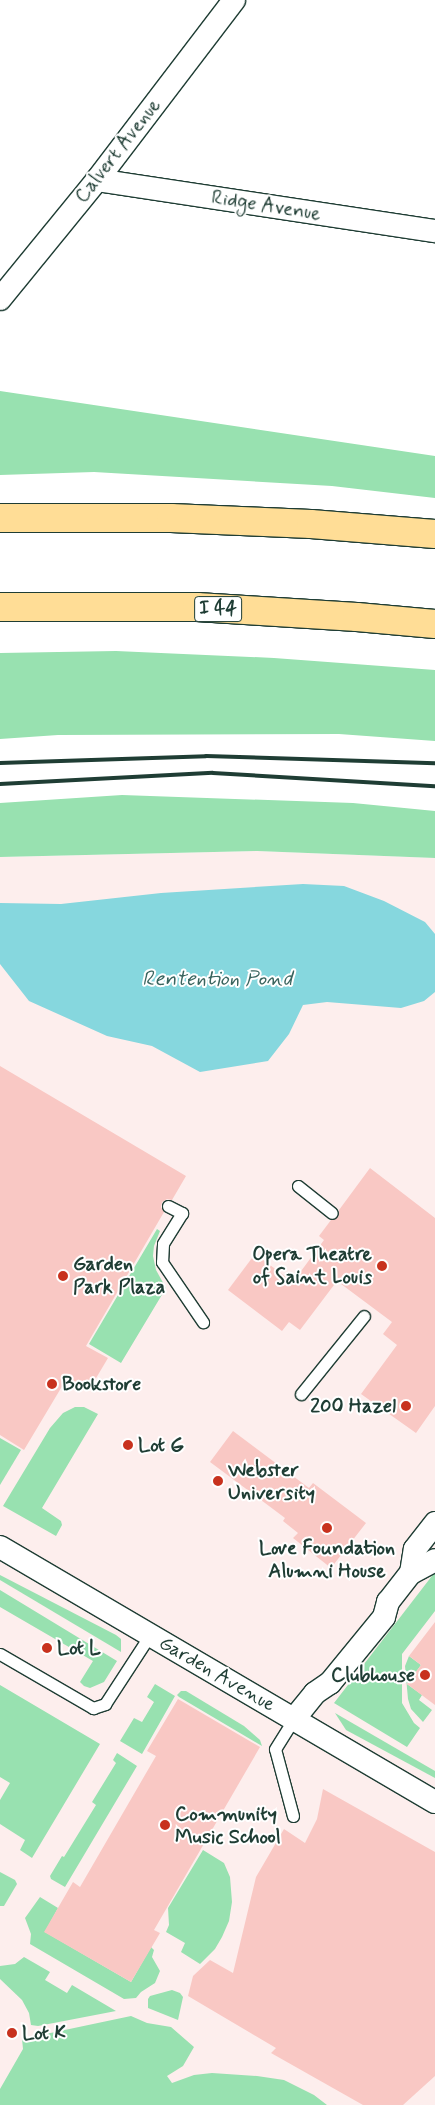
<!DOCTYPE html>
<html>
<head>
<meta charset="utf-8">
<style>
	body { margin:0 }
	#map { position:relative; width:435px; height:2105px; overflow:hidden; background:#fff; font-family:Mynerve,sans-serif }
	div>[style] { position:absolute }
	.built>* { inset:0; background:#fdeeed }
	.green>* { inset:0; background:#98e1b0 }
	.water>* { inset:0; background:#86d7de }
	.building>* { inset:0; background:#f9c8c4 }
	.roads { filter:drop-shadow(1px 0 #1f3d34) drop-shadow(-1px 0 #1f3d34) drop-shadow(0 1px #1f3d34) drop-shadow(0 -1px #1f3d34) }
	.lane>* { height:11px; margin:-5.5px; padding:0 5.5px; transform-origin:5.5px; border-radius:5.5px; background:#fff }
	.street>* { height:22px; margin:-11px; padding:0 11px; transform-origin:11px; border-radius:11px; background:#fff }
	.highway>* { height:28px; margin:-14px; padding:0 14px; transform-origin:14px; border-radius:14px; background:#ffdd96 }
	.rail>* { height:4px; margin:-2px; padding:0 2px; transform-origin:2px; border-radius:2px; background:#1f3d34 }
	.dots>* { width:14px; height:14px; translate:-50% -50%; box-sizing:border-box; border:2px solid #fff; border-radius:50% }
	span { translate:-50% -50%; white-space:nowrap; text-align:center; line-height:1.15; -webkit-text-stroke:4px #fff; paint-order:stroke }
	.shield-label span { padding:1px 4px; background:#fff; border:1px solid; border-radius:4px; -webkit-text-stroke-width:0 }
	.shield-label { font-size:19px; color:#1f3d34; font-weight:700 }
	.street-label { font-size:20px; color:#1f3d34 }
	.poi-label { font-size:20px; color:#1f3d34; font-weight:700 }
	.right { translate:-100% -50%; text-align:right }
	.left { translate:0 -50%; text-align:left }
	.water-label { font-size:21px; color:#39645e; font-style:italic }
</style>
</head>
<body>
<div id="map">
	<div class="built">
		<i style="clip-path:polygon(257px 851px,435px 858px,435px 2105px,0 2105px,0 857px)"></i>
	</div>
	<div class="green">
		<i style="clip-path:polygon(0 391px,435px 456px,435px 498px,332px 486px,94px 472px,0 475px)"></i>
		<i style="clip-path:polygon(116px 651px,274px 658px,435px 670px,435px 741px,339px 734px,58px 735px,0 739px,0 653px)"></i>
		<i style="clip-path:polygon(122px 795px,353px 803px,435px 811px,435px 858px,257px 851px,0 857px,0 803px)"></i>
		<i style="clip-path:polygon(157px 1229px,160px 1231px,154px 1246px,153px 1256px,156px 1270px,166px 1288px,121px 1363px,89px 1344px)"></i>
		<i style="clip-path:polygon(75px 1407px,84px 1407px,98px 1414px,42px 1508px,61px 1521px,62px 1525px,56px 1536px,3px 1506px,50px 1428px,63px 1413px)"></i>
		<i style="clip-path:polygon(0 1438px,21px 1450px,0 1485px)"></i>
		<i style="clip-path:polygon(435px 1572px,435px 1611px,402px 1654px,402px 1703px,414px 1723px,420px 1728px,407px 1747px,334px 1703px)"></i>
		<i style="clip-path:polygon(0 1575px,116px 1635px,121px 1639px,121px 1652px,0 1580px)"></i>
		<i style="clip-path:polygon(0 1590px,117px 1661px,104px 1682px,90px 1688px,84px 1686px,80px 1682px,93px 1661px,0 1607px)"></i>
		<i style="clip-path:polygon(409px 1656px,421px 1665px,407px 1684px,422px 1695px,419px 1700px,432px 1710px,423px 1722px,411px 1709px,408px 1699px,405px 1666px)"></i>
		<i style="clip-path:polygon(155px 1684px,175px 1696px,142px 1754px,120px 1741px,134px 1718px,142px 1722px,154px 1702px,147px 1697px)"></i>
		<i style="clip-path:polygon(0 1685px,100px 1744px,32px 1858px,20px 1850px,25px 1840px,0 1824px,0 1800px,10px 1783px,0 1777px)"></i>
		<i style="clip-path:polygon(181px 1691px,186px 1691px,244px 1726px,260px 1740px,262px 1746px,179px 1697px,177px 1695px)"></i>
		<i style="clip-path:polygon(335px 1713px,435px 1771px,435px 1778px,346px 1730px)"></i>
		<i style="clip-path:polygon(117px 1753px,137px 1766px,65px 1887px,51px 1879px,50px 1876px,62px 1856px,64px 1857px,96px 1805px,92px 1802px,116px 1763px,113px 1760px)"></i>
		<i style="clip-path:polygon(203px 1850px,224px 1863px,230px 1877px,232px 1902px,229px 1921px,222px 1937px,215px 1949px,200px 1964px,181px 1952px,185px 1943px,166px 1932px,169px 1925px,168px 1908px)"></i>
		<i style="clip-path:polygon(0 1872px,15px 1880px,17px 1884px,4px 1906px,0 1906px)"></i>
		<i style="clip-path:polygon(40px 1897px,58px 1908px,45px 1932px,131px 1982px,151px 1947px,154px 1950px,152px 1957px,160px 1971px,155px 1983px,141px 1992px,136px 1998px,124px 1999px,30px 1944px,31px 1934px,25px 1918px)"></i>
		<i style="clip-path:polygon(24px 1957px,50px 1972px,45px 1980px,67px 1993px,72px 1985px,116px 2011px,38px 2026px,31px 2025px,29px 2013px,22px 2000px,0 1979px,0 1966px,15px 1964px)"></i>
		<i style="clip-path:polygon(172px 1990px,180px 1993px,183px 1997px,178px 2020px,148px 2008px,148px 1999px,150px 1996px)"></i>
		<i style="clip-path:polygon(131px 2016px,147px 2023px,171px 2027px,194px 2047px,183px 2066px,167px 2076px,172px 2083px,194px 2075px,212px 2073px,257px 2076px,284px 2080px,314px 2095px,327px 2105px,0 2105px,0 2089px,23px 2049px,22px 2039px)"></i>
	</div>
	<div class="water">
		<i style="clip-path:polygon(303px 884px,344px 886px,384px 901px,425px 922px,435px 934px,435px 992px,424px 1001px,401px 1008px,327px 1002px,303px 1005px,289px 1034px,268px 1061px,200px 1072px,152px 1046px,107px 1036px,29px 1001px,0 964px,0 903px,61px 904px,161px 893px)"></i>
	</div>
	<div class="building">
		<i style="clip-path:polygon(0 1066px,186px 1176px,172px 1200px,167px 1199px,162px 1202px,161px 1207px,164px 1212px,86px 1346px,108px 1358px,89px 1390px,67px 1378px,24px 1450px,0 1435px)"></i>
		<i style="clip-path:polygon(370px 1168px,435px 1218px,435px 1406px,416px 1433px,361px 1394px,397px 1345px,383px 1334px,392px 1322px,337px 1281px,300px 1330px,289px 1322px,282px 1331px,228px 1290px,255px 1254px,293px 1282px,324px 1240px,319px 1236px,331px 1220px,338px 1217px,339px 1210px)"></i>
		<i style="clip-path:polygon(233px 1431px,309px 1488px,313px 1483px,366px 1523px,331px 1568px,293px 1538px,298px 1533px,283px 1521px,285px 1518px,210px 1462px)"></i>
		<i style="clip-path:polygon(435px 1622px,435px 1705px,407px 1684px,421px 1665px,409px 1656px)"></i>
		<i style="clip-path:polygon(178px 1699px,260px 1747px,154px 1930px,160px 1933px,131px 1982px,44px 1932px,73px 1882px,80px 1887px,156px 1756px,147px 1751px)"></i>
		<i style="clip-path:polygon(323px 1789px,435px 1852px,435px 2076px,403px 2105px,363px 2105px,271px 2053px,276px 2048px,188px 1996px,193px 1976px,210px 1960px,233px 1973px,256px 1877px,284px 1829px,305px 1843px,317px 1819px)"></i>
	</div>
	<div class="roads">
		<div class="lane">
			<i style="left:298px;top:1186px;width:43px;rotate:38.5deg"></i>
			<i style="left:168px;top:1206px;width:16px;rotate:27deg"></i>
			<i style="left:182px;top:1213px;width:36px;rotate:122deg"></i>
			<i style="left:163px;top:1244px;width:18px;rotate:93deg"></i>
			<i style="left:162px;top:1262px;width:73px;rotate:55.7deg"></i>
			<i style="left:301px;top:1394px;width:100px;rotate:-51.1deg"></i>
			<i style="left:0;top:1654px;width:108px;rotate:30.1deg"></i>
			<i style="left:93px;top:1708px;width:13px;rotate:-18deg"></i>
			<i style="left:105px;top:1704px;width:82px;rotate:-56.9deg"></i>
			<i style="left:293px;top:1816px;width:69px;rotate:-105deg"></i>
			<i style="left:275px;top:1749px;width:36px;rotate:-58deg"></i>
		</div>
		<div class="street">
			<i style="left:97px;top:180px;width:342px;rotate:8.6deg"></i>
			<i style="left:0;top:299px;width:154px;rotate:-50.8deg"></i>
			<i style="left:97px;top:180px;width:226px;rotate:-52.7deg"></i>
			<i style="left:0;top:1547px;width:504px;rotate:30.38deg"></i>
			<i style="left:411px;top:1573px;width:24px;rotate:-81deg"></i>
			<i style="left:415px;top:1549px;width:33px;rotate:-52deg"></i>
			<i style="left:294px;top:1719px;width:33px;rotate:-51deg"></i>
			<i style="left:315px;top:1693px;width:18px;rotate:-34deg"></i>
			<i style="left:330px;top:1683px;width:85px;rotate:-50.7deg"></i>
			<i style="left:384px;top:1617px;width:16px;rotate:-75deg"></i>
			<i style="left:388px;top:1602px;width:37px;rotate:-52deg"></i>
			<i style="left:411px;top:1573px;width:27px;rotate:-28deg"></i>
		</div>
		<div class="highway">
			<i style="left:0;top:518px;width:171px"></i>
			<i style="left:171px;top:518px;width:140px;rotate:2.5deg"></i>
			<i style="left:311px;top:524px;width:124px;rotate:4.6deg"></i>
			<i style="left:0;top:607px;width:197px"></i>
			<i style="left:197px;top:607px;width:160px;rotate:3.6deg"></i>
			<i style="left:357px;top:617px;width:78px;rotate:5.1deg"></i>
		</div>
	</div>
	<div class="rail">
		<i style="left:0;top:763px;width:206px;rotate:-1.9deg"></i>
		<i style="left:206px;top:756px;width:229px;rotate:1.8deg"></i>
		<i style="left:0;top:784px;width:213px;rotate:-3deg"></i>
		<i style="left:213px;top:773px;width:222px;rotate:3.4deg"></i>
	</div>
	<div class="dots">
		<i style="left:382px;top:1266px;background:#c8321e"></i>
		<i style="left:63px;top:1276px;background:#c8321e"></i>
		<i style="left:52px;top:1384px;background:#c8321e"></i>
		<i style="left:406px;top:1406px;background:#c8321e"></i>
		<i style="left:128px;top:1445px;background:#c8321e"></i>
		<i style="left:218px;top:1481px;background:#c8321e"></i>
		<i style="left:327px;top:1528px;background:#c8321e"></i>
		<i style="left:47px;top:1648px;background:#c8321e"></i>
		<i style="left:425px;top:1675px;background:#c8321e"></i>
		<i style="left:165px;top:1825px;background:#c8321e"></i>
		<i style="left:12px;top:2033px;background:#c8321e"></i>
	</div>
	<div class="shield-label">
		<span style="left:218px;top:609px">I 44</span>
	</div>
	<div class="street-label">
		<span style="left:118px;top:151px;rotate:-52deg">Calvert Avenue</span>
		<span style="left:266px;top:206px;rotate:9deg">Ridge Avenue</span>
		<span style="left:217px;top:1674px;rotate:30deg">Garden Avenue</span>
	</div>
	<div class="poi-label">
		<span class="right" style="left:372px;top:1266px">Opera Theatre<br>of Saint Louis</span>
		<span class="left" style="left:73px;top:1276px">Garden<br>Park Plaza</span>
		<span class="left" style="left:62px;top:1384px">Bookstore</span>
		<span class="right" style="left:396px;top:1406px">200 Hazel</span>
		<span class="left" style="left:138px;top:1445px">Lot G</span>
		<span class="left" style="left:228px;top:1482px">Webster<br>University</span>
		<span style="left:327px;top:1560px">Love Foundation<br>Alumni House</span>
		<span class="left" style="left:57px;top:1648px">Lot L</span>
		<span class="right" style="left:415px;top:1675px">Clubhouse</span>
		<span class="left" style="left:175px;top:1826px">Community<br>Music School</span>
		<span class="left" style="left:22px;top:2033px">Lot K</span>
	</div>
	<div class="water-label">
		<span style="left:217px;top:979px">Rentention Pond</span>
	</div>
</div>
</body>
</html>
